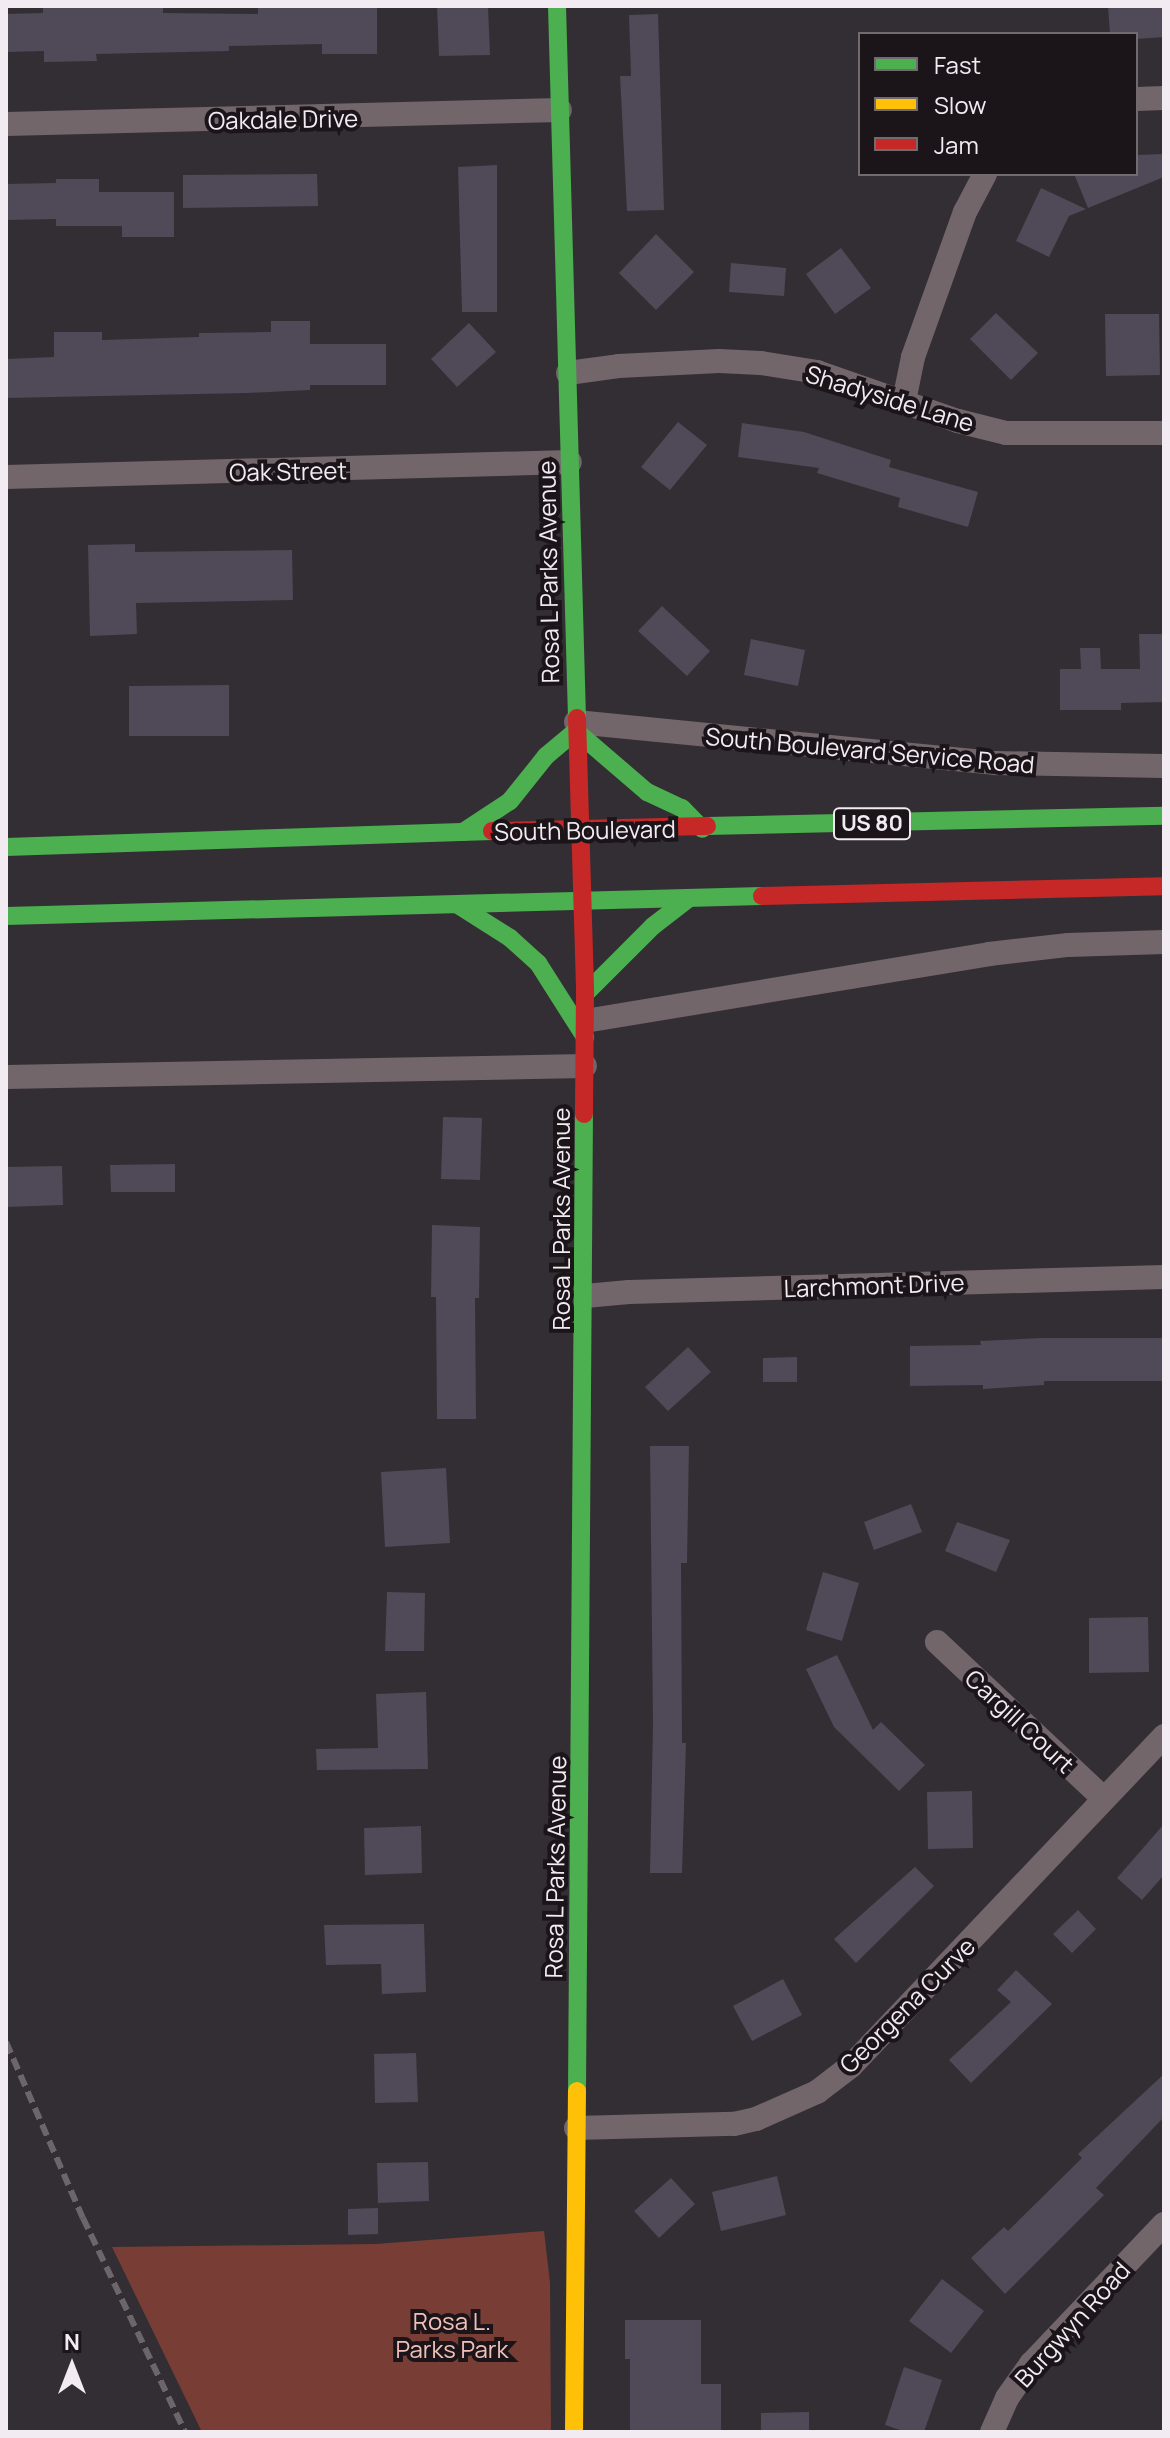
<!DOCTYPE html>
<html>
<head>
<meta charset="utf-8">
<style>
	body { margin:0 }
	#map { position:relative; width:1170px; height:2438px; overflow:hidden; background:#332e33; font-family:Manrope,sans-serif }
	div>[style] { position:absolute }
	.green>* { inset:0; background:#783e36 }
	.building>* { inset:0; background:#504958 }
	.street>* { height:24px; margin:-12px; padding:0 12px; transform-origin:12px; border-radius:12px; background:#72666a }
	.fast>* { height:18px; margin:-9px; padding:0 9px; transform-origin:9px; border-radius:9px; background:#4caf50 }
	.slow>* { height:18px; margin:-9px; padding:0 9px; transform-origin:9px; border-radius:9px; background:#ffc107 }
	.jam>* { height:18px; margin:-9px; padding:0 9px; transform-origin:9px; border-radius:9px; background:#c62828 }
	.rail>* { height:6px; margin-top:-3px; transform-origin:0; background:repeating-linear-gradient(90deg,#6c6569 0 12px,transparent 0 18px) }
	span { translate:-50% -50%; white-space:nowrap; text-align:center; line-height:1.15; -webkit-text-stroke:8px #1b151a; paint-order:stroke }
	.shield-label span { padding:2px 6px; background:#1b151a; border:2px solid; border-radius:6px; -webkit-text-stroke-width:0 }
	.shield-label { font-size:22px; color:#f2ebf1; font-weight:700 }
	.street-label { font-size:24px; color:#f2ebf1 }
	.park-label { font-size:24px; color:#f2c0b8 }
	.frame { position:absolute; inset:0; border:8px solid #f2ebf1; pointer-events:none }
	.legend { position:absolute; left:858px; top:32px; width:280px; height:144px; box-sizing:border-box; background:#1b151a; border:2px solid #716b70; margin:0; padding:10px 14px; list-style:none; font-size:24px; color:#f2ebf1 }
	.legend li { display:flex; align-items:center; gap:16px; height:40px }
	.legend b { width:40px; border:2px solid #716b70 }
	.north { position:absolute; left:32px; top:2326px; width:80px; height:80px; -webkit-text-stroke:6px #1b151a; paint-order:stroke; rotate:0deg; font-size:22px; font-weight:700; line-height:32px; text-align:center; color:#f2ebf1 }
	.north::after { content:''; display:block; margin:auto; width:28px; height:36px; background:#f2ebf1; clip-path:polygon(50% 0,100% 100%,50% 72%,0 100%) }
</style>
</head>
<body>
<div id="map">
	<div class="green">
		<i style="clip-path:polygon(544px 2231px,550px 2283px,551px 2432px,202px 2432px,112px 2247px,376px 2244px)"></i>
	</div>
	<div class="building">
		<i style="clip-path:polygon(43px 6px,163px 6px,163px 13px,258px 14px,258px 6px,377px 6px,377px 54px,322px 54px,322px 44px,229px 46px,229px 51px,96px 54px,97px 61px,44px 62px,44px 51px,6px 52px,6px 14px,43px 13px)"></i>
		<i style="clip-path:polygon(437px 6px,488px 6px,490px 55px,439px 56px)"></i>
		<i style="clip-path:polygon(1108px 6px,1163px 6px,1164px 37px,1136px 39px,1136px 34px,1110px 34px)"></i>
		<i style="clip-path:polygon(658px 14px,664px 210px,627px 211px,620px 76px,631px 76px,629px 15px)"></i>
		<i style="clip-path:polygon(1164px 154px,1164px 177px,1088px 208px,1074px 174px,1136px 174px,1136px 155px)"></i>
		<i style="clip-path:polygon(497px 165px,497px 312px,462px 312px,458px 167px)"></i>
		<i style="clip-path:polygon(317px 174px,318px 206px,183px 208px,183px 175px)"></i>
		<i style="clip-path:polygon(56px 179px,99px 179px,99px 192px,174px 192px,174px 237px,122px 237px,122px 226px,56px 226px,56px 219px,6px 220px,6px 184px,56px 183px)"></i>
		<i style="clip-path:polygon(1041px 188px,1086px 209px,1069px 216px,1049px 257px,1016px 241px)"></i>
		<i style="clip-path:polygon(656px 234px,694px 272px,656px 310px,619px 273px)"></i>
		<i style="clip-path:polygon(841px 248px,871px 288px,835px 314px,806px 274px)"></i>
		<i style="clip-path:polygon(731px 263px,786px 268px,784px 296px,729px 292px)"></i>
		<i style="clip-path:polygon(996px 313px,1038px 353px,1011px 380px,970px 339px)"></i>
		<i style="clip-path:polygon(1105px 314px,1159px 314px,1160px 375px,1106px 376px)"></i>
		<i style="clip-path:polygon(271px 321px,310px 321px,310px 344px,386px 344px,386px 385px,310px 385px,310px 390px,246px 393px,6px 398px,6px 359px,54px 357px,54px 332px,102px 332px,102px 340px,199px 337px,199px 333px,271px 332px)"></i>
		<i style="clip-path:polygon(469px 323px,496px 352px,457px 387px,431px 359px)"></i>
		<i style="clip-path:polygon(678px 422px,707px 445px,670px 490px,641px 467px)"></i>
		<i style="clip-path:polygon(742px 423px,804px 432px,891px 460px,889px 467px,978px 492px,968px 527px,898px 507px,900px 498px,817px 473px,819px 468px,738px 457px)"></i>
		<i style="clip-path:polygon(135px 544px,135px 552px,292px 550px,293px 600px,136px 603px,137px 634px,90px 636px,88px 545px)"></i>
		<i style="clip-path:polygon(662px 606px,710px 651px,687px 676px,638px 631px)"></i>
		<i style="clip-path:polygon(1139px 634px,1164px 634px,1164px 702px,1121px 703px,1121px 710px,1060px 710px,1060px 669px,1081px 669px,1080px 648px,1100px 648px,1101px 669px,1140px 669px)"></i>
		<i style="clip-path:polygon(751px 639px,805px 650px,798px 686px,744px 675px)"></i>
		<i style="clip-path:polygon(229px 685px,229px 736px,129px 736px,129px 686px)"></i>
		<i style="clip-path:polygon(443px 1117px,482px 1118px,480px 1180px,441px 1179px)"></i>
		<i style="clip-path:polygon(175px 1164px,175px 1192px,111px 1192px,110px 1165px)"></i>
		<i style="clip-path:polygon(62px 1166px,63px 1205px,6px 1207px,6px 1167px)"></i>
		<i style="clip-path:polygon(432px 1225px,480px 1227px,479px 1298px,475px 1298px,476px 1419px,437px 1419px,436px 1297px,431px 1297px)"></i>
		<i style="clip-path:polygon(1042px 1338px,1164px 1338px,1164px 1381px,1044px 1381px,1044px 1385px,983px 1389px,983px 1385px,910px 1386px,910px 1346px,981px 1345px,980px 1341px)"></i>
		<i style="clip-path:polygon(688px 1347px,711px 1372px,668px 1411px,645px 1387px)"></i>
		<i style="clip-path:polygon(797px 1357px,797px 1382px,763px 1382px,763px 1358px)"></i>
		<i style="clip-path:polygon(650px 1446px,689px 1446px,687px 1563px,681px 1563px,682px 1743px,686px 1743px,682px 1873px,650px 1873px,653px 1724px)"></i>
		<i style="clip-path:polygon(446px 1468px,450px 1543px,385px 1547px,381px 1472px)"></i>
		<i style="clip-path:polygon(911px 1504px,922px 1532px,874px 1550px,864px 1522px)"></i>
		<i style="clip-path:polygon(957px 1522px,1010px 1540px,996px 1572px,945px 1551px)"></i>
		<i style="clip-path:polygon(823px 1572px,859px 1583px,842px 1641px,806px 1630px)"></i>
		<i style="clip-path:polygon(387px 1592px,425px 1593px,424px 1651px,385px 1651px)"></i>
		<i style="clip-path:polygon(1148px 1617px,1149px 1672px,1089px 1673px,1089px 1618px)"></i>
		<i style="clip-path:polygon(837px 1655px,873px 1730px,881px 1722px,925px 1765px,899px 1791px,834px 1727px,806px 1669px)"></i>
		<i style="clip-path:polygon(426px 1692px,428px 1769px,317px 1770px,316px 1749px,378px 1748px,376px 1694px)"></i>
		<i style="clip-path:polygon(972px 1791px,973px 1848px,928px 1849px,927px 1792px)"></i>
		<i style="clip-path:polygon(1164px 1824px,1164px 1875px,1142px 1900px,1117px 1878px)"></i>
		<i style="clip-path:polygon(421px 1826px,422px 1873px,365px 1875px,364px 1828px)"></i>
		<i style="clip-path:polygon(915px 1867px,934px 1886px,856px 1963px,834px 1939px)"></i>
		<i style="clip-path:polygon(1078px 1910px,1096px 1929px,1072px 1953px,1053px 1934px)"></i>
		<i style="clip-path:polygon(424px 1924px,426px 1992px,382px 1994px,381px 1964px,326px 1965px,324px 1925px)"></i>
		<i style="clip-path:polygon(1016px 1970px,1052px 2004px,971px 2083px,949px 2060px,1011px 2002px,997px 1990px)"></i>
		<i style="clip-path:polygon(783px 1979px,802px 2015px,752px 2041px,733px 2006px)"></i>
		<i style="clip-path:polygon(416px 2053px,418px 2102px,375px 2103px,374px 2054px)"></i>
		<i style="clip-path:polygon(1164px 2074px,1164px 2117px,1096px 2188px,1104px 2195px,1005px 2294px,971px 2258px,1004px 2227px,1008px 2231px,1082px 2158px,1078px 2154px)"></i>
		<i style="clip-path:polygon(428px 2162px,429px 2201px,378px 2203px,377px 2163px)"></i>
		<i style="clip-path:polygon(777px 2176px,786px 2215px,721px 2231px,712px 2192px)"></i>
		<i style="clip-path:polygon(671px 2178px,695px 2204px,659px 2238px,634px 2211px)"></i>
		<i style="clip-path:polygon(378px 2208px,378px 2234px,348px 2235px,348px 2209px)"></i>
		<i style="clip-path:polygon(942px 2279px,984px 2311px,951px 2353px,909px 2321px)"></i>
		<i style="clip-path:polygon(625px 2320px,701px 2320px,701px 2384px,721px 2384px,721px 2432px,630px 2432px,630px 2359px,625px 2359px)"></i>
		<i style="clip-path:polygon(904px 2367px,942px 2380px,924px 2432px,906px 2432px,885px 2425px)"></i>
		<i style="clip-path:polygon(809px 2412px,809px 2432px,761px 2432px,761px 2413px)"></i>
	</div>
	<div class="street">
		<i style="left:1136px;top:99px;width:28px;rotate:-2deg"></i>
		<i style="left:6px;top:124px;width:554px;rotate:-1.45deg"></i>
		<i style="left:568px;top:373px;width:51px;rotate:-7.8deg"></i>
		<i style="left:619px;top:366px;width:100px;rotate:-2.9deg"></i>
		<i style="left:719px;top:361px;width:42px;rotate:2.7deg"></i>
		<i style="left:761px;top:363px;width:57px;rotate:9.1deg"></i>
		<i style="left:817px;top:372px;width:149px;rotate:19.2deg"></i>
		<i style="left:958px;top:421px;width:49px;rotate:14deg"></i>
		<i style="left:1006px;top:433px;width:158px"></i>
		<i style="left:904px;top:401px;width:45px;rotate:-78.4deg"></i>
		<i style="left:913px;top:357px;width:154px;rotate:-70.3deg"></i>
		<i style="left:965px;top:212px;width:43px;rotate:-62.2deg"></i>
		<i style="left:6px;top:477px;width:564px;rotate:-1.52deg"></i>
		<i style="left:576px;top:722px;width:422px;rotate:5.6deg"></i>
		<i style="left:996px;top:763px;width:168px;rotate:1deg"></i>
		<i style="left:585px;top:1021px;width:410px;rotate:-9.4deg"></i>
		<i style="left:989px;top:954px;width:80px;rotate:-6.5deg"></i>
		<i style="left:1068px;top:945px;width:96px;rotate:-1.8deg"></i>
		<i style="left:6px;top:1077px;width:579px;rotate:-1.09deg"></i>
		<i style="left:585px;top:1296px;width:44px;rotate:-5.2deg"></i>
		<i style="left:629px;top:1292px;width:535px;rotate:-1.61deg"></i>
		<i style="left:937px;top:1642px;width:229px;rotate:43.2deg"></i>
		<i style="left:576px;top:2128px;width:158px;rotate:-1.5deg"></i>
		<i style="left:734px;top:2124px;width:23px;rotate:-13deg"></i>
		<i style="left:756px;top:2119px;width:67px;rotate:-23.9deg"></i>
		<i style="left:817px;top:2092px;width:43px;rotate:-37.4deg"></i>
		<i style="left:851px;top:2066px;width:455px;rotate:-46.5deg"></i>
		<i style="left:992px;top:2432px;width:37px;rotate:-66deg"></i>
		<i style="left:1007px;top:2398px;width:42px;rotate:-54.8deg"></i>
		<i style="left:1031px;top:2364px;width:193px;rotate:-46.5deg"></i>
	</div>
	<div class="fast">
		<i style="left:557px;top:6px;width:712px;rotate:88.39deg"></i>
		<i style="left:707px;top:826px;width:457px;rotate:-1.3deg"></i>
		<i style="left:463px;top:832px;width:56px;rotate:-33.4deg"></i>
		<i style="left:510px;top:801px;width:58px;rotate:-51.3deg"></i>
		<i style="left:546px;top:756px;width:39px;rotate:-40deg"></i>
		<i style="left:576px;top:731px;width:94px;rotate:40.7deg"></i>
		<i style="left:647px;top:792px;width:38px;rotate:25deg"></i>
		<i style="left:682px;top:808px;width:29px;rotate:46deg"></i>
		<i style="left:6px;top:847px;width:486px;rotate:-1.9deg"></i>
		<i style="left:458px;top:905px;width:62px;rotate:32.4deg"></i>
		<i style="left:510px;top:938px;width:38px;rotate:42deg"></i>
		<i style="left:538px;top:963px;width:88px;rotate:57.6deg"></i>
		<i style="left:6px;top:916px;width:756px;rotate:-1.52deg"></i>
		<i style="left:585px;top:994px;width:96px;rotate:-45deg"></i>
		<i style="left:653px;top:926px;width:44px;rotate:-37.6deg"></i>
		<i style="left:577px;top:2091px;width:977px;rotate:-89.59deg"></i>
	</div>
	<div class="slow">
		<i style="left:574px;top:2432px;width:341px;rotate:-89.5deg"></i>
	</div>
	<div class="jam">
		<i style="left:577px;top:718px;width:276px;rotate:88.3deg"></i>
		<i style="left:585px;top:994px;width:120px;rotate:90.5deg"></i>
		<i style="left:492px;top:831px;width:215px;rotate:-1.3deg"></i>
		<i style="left:762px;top:896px;width:402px;rotate:-1.4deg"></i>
	</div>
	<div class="rail">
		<i style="left:6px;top:2042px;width:192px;rotate:66.4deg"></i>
		<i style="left:83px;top:2218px;width:237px;rotate:64.5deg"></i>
	</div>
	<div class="shield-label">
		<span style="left:872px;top:824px">US 80</span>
	</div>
	<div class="street-label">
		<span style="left:283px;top:119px;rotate:-1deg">Oakdale Drive</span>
		<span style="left:890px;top:398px;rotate:17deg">Shadyside Lane</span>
		<span style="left:288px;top:471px;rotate:-1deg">Oak Street</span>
		<span style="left:548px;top:572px;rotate:-91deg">Rosa L Parks Avenue</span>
		<span style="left:870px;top:750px;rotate:5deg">South Boulevard Service Road</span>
		<span style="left:585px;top:830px;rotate:-1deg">South Boulevard</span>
		<span style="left:561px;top:1219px;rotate:-90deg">Rosa L Parks Avenue</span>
		<span style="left:874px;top:1285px;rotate:-2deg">Larchmont Drive</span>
		<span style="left:1020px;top:1721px;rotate:43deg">Cargill Court</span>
		<span style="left:555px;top:1867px;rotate:-89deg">Rosa L Parks Avenue</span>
		<span style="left:907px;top:2005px;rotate:-45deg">Georgena Curve</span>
		<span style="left:1072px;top:2324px;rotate:-48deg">Burgwyn Road</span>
	</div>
	<div class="park-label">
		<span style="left:452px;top:2335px">Rosa L.<br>Parks Park</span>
	</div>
	<div class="frame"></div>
	<ul class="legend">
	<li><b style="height:10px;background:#4caf50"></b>Fast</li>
	<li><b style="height:10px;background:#ffc107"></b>Slow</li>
	<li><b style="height:10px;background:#c62828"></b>Jam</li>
	</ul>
	<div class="north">N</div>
</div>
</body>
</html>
